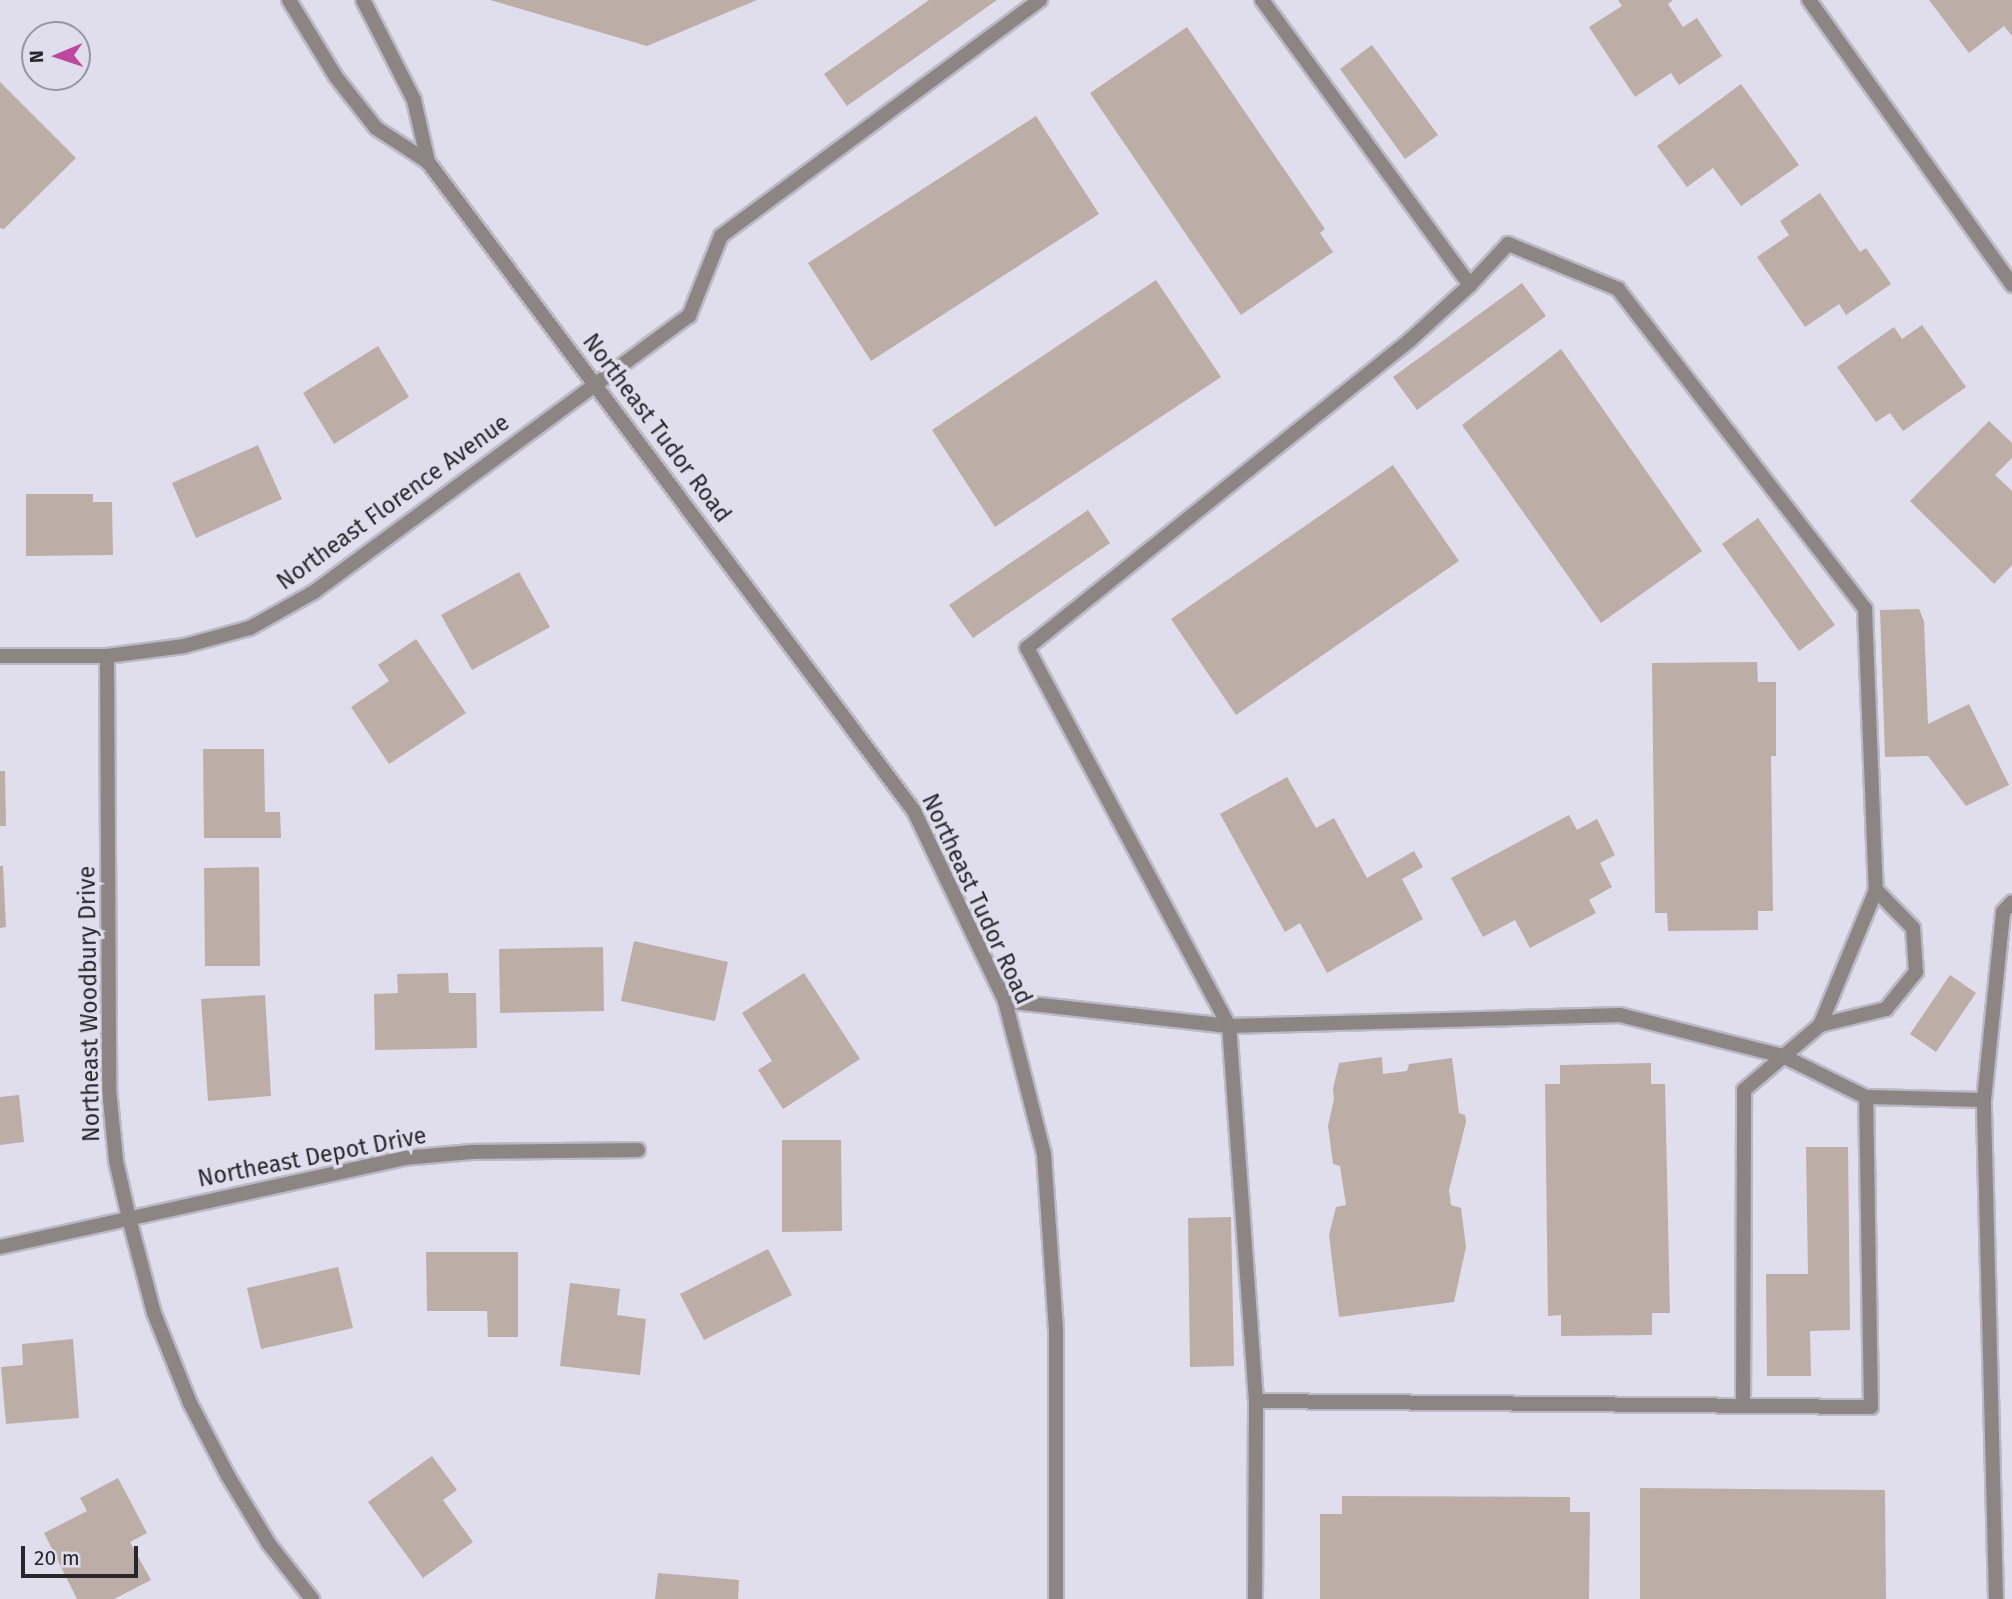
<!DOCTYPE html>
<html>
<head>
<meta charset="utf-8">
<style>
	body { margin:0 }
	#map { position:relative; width:2012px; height:1599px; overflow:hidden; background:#e0deed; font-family:"Fira Sans",sans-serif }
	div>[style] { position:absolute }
	.building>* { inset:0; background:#bcada6 }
	.roads { filter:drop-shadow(2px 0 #bbb9c6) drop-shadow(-2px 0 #bbb9c6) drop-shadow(0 2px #bbb9c6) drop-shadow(0 -2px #bbb9c6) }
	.minor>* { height:14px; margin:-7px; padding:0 7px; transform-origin:7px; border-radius:7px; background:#8c8584 }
	.tertiary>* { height:14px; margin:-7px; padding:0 7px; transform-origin:7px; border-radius:7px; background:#8c8584 }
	span { translate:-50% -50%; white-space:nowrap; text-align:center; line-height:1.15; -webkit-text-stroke:7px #e0deed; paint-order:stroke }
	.street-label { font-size:23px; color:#27262b }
	.north { position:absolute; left:21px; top:21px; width:70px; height:70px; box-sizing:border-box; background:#e0deed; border:2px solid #96949f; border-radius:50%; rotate:268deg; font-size:19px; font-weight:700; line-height:28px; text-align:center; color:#27262b }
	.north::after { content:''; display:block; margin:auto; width:24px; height:32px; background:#be489e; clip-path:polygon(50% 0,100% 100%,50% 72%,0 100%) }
	.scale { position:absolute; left:21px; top:1546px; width:117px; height:32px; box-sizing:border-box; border:4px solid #27262b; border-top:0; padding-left:9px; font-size:21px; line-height:24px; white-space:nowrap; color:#27262b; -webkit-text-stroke:5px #e0deed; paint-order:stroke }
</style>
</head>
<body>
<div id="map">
	<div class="building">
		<i style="clip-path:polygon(490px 0,757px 0,647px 46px)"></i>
		<i style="clip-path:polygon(929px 0,997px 0,847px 106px,824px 74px)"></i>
		<i style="clip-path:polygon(1618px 0,1673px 0,1668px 4px,1683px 27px,1697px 18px,1722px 56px,1679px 85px,1671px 73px,1635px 97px,1589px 27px,1622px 6px)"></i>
		<i style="clip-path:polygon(1929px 0,2012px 0,2012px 36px,2004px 26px,1969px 53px)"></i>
		<i style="clip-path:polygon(1187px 27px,1325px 229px,1320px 233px,1333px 252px,1241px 315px,1090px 93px)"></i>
		<i style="clip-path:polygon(1372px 45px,1438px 135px,1405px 159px,1340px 69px)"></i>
		<i style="clip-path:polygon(0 82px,76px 158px,4px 229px,0 228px)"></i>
		<i style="clip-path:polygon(1741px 84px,1799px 165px,1741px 206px,1713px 168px,1687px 187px,1657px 146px)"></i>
		<i style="clip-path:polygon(1036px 116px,1099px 214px,871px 361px,808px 263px)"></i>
		<i style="clip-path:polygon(1820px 193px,1860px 252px,1866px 248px,1891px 284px,1846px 315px,1839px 304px,1805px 327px,1757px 257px,1789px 235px,1780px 221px)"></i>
		<i style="clip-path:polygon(1156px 280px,1221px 377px,995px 527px,932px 430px)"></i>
		<i style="clip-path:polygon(1522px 283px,1546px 316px,1417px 410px,1393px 377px)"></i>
		<i style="clip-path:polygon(1922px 325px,1966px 387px,1903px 431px,1890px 413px,1876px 422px,1837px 367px,1894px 327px,1902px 339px)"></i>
		<i style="clip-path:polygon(378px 346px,409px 397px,334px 444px,303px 393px)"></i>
		<i style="clip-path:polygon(1561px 349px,1702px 551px,1601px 623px,1462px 425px)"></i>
		<i style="clip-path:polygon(1989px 421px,2012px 443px,2012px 458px,1995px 475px,2012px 491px,2012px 565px,1994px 584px,1910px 501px)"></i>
		<i style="clip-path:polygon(258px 445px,282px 499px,196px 538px,172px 483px)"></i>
		<i style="clip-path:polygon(1393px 465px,1459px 561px,1236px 715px,1171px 619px)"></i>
		<i style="clip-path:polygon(26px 494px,93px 494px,93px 502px,112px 502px,113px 555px,26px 556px)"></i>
		<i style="clip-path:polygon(1088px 510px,1110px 543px,973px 638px,949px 605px)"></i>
		<i style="clip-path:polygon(1758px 518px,1835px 625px,1799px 651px,1722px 544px)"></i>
		<i style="clip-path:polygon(519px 572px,550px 627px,472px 670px,441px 615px)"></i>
		<i style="clip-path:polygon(1919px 609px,1924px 621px,1928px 724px,1969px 704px,2009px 785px,1966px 806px,1928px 756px,1885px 757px,1880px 610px)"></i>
		<i style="clip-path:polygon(416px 639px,466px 713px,389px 764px,351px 707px,389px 681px,378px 665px)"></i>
		<i style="clip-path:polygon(1757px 662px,1758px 682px,1776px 682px,1776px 756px,1771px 756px,1773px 911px,1758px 911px,1758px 930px,1668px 931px,1667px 913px,1655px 913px,1652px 663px)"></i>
		<i style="clip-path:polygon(203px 749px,264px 749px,265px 812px,280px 812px,281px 838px,204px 838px)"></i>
		<i style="clip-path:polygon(0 771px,5px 771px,6px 826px,0 826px)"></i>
		<i style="clip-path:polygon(1287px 777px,1316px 828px,1334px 818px,1367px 878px,1414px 851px,1423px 867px,1402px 879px,1423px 919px,1327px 973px,1300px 923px,1285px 932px,1220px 814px)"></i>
		<i style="clip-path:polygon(1569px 815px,1577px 830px,1597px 819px,1615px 855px,1600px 863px,1612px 887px,1589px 900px,1596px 913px,1530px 948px,1515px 920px,1483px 937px,1451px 878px)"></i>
		<i style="clip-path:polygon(0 866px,3px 866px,6px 927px,0 928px)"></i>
		<i style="clip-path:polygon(259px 867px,260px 966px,205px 966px,204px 868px)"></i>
		<i style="clip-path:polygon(634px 941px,728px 962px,715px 1021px,621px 1001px)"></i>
		<i style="clip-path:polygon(603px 947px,604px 1011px,500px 1013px,499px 949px)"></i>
		<i style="clip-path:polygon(448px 973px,449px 993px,476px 993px,477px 1048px,375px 1050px,374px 994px,398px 993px,397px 974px)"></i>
		<i style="clip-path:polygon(804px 973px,860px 1059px,783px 1109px,758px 1070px,772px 1061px,742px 1013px)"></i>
		<i style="clip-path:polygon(1950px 975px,1976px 993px,1936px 1052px,1910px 1034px)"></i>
		<i style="clip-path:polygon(265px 995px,271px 1096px,208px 1101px,201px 999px)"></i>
		<i style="clip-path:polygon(1382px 1057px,1383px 1074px,1407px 1071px,1409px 1064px,1452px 1058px,1459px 1113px,1465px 1115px,1466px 1122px,1449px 1190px,1451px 1205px,1461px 1208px,1466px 1247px,1454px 1302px,1339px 1317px,1329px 1235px,1336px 1207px,1346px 1205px,1340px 1166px,1333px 1164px,1328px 1126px,1334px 1099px,1333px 1089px,1339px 1063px)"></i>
		<i style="clip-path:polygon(1651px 1063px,1651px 1084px,1665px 1084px,1670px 1313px,1652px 1313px,1652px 1335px,1561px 1336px,1561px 1315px,1548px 1316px,1545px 1084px,1560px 1084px,1560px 1065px)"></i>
		<i style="clip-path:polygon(19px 1095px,24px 1142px,0 1145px,0 1097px)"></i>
		<i style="clip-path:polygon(782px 1140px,841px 1140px,842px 1231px,782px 1232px)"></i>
		<i style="clip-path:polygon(1806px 1147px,1848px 1147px,1850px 1330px,1810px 1331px,1811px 1376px,1767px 1376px,1766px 1274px,1808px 1274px)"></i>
		<i style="clip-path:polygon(1231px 1217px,1234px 1366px,1190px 1367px,1188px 1218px)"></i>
		<i style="clip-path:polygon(768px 1249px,792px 1295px,704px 1340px,680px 1294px)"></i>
		<i style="clip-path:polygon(426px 1252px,518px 1252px,518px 1337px,488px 1337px,487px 1311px,427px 1311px)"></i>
		<i style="clip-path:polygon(338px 1267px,353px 1328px,261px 1349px,247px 1288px)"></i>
		<i style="clip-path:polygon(570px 1283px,620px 1289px,617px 1315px,646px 1319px,640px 1375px,560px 1366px)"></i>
		<i style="clip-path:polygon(73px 1339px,79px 1418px,6px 1424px,1px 1367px,23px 1365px,22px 1344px)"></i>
		<i style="clip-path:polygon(432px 1456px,457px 1490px,443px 1500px,473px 1542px,423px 1578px,368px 1502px)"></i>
		<i style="clip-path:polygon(118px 1478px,147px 1533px,130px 1542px,151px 1580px,114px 1599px,77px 1599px,44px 1533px,87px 1511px,80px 1498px)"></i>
		<i style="clip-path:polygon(1640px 1488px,1885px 1490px,1886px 1599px,1640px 1599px)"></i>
		<i style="clip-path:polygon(1342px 1496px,1570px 1497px,1570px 1512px,1590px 1512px,1589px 1599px,1320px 1599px,1320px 1514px,1342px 1514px)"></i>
		<i style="clip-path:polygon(658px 1573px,739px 1580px,738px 1599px,655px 1599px)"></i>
	</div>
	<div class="roads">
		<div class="minor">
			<i style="left:1262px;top:0;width:353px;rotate:53.9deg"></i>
			<i style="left:1470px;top:285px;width:56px;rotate:-47.2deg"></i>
			<i style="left:1508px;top:244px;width:119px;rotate:22.2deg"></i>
			<i style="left:1618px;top:289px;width:404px;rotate:52.3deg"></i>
			<i style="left:1865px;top:609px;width:281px;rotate:87.8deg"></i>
			<i style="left:1876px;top:890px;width:146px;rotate:112.5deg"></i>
			<i style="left:1809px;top:0;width:350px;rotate:54.5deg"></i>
			<i style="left:0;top:656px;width:107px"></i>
			<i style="left:107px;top:656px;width:78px;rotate:-7.4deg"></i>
			<i style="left:184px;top:646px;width:68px;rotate:-15.3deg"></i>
			<i style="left:250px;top:628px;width:73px;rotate:-29.4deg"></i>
			<i style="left:314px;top:592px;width:466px;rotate:-36.4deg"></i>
			<i style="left:689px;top:316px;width:86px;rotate:-68.2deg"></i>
			<i style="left:721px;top:236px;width:397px;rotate:-36.5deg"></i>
			<i style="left:107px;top:656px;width:433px;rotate:89.7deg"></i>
			<i style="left:109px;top:1089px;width:72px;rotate:84.4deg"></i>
			<i style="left:116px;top:1161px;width:58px;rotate:77.2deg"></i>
			<i style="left:129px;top:1218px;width:98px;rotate:75.3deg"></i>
			<i style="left:154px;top:1313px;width:97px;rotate:68.2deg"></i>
			<i style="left:190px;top:1403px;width:82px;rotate:62.5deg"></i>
			<i style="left:228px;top:1476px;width:79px;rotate:58.9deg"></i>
			<i style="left:269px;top:1544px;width:70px;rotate:52deg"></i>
			<i style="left:1005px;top:1001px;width:225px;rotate:6.4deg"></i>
			<i style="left:1229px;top:1026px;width:391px;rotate:-1.6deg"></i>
			<i style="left:1620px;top:1015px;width:168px;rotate:14.1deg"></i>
			<i style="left:1783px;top:1056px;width:93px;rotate:26.3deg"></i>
			<i style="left:0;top:1247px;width:414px;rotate:-12.4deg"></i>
			<i style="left:404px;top:1158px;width:68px;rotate:-5deg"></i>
			<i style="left:472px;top:1152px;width:166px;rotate:-0.7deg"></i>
			<i style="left:1256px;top:1401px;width:615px;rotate:0.56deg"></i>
			<i style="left:1871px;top:1407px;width:310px;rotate:-90.9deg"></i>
			<i style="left:1866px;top:1097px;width:118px;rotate:1.5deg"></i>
			<i style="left:1743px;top:1406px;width:316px;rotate:-89.8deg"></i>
			<i style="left:1744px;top:1090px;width:100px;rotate:-40.5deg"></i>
			<i style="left:1820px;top:1025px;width:68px;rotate:-13.6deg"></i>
			<i style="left:1886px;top:1009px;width:48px;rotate:-51deg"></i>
			<i style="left:1916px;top:972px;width:44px;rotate:-93.9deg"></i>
			<i style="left:1913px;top:928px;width:53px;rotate:-134.2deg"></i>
			<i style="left:1255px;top:1599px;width:198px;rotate:-89.7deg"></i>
			<i style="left:1256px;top:1401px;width:376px;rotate:-94.1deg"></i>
			<i style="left:1229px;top:1026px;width:429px;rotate:-118.1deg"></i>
			<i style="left:1027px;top:648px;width:491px;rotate:-38.8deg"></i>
			<i style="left:1410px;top:340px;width:81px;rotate:-42.5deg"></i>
			<i style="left:1996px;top:1599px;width:499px;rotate:-91.4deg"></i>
			<i style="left:1984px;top:1100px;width:189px;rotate:-84.2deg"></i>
			<i style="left:2003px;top:912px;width:13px;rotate:-48deg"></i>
		</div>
		<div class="tertiary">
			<i style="left:289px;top:0;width:90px;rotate:58.6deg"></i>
			<i style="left:336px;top:77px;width:65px;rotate:51.9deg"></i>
			<i style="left:376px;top:128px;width:62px;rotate:33.2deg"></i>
			<i style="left:428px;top:162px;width:811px;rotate:53.17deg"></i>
			<i style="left:914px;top:811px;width:211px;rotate:64.4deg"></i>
			<i style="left:1005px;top:1001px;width:158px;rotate:75.7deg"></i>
			<i style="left:1044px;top:1154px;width:178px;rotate:86.1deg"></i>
			<i style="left:1056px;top:1332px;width:267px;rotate:90deg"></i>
			<i style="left:363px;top:0;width:112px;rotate:63deg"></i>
			<i style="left:414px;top:100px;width:64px;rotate:77.3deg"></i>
		</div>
	</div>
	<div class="street-label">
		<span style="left:657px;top:428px;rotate:53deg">Northeast Tudor Road</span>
		<span style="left:393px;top:502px;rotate:-36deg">Northeast Florence Avenue</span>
		<span style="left:977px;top:899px;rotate:65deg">Northeast Tudor Road</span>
		<span style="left:89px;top:1004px;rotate:-91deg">Northeast Woodbury Drive</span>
		<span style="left:312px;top:1157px;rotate:-11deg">Northeast Depot Drive</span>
	</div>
	<div class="north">N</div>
	<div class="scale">20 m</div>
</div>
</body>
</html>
